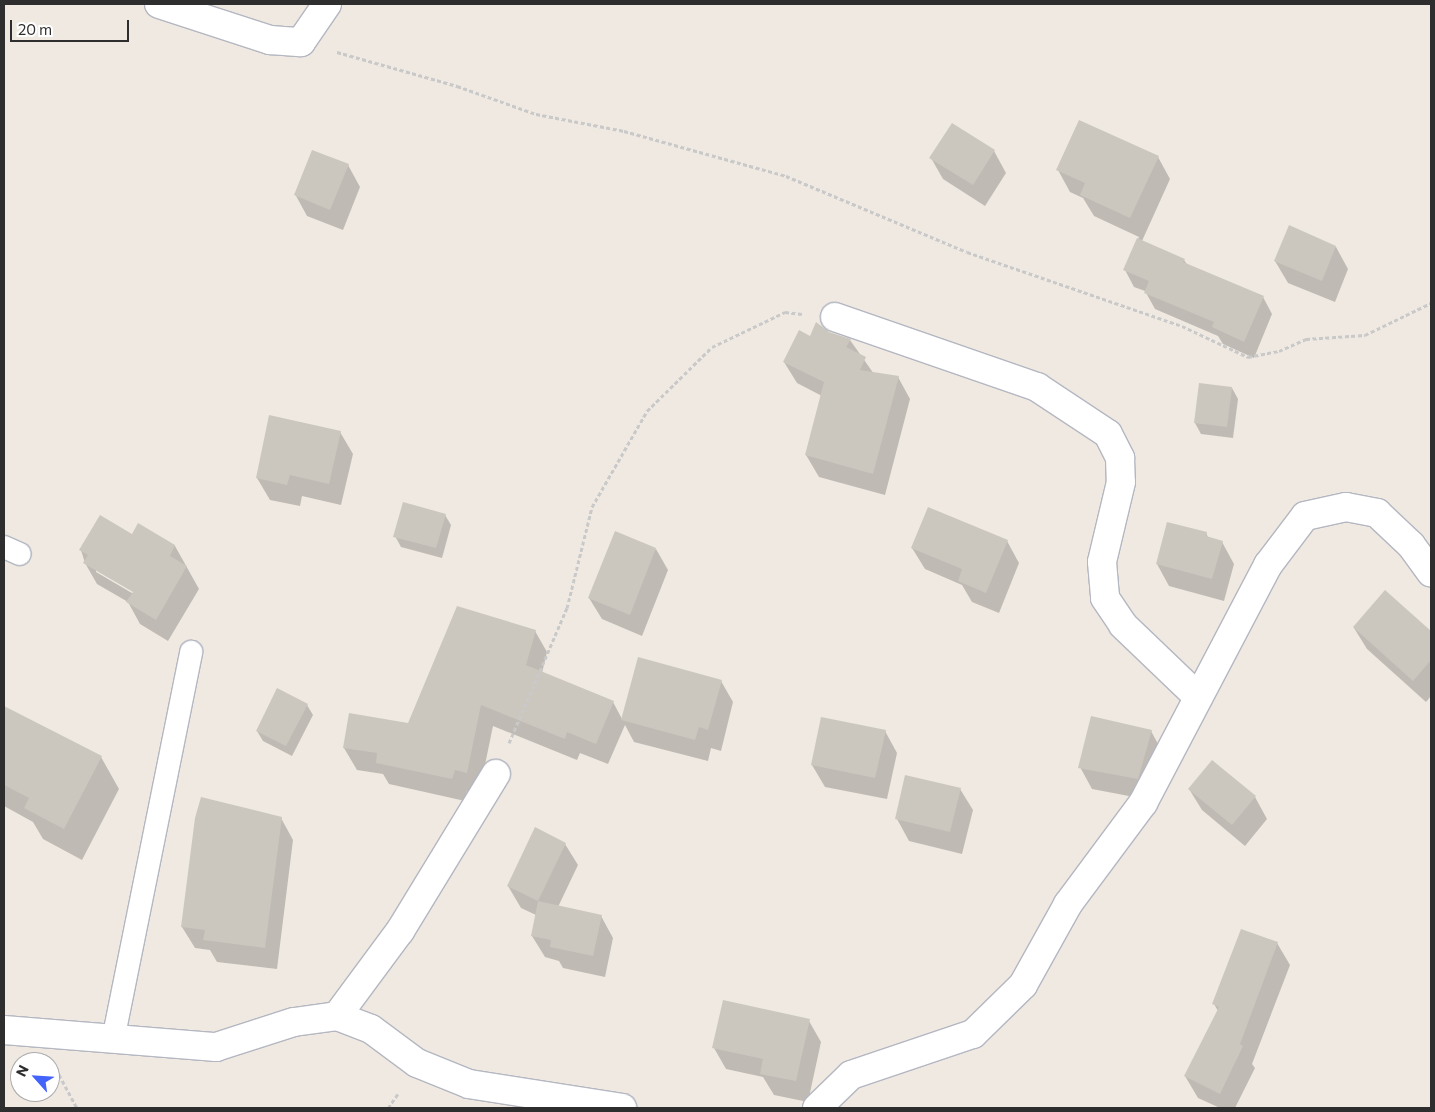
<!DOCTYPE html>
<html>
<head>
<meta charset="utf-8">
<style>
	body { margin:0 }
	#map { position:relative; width:1435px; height:1112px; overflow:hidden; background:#efe9e1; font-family:Commissioner,sans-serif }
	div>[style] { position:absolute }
	.shadow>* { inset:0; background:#0003 }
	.building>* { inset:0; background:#cbc7bf }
	.path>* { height:3px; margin-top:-1.5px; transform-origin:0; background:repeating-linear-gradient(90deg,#c9c9c9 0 4px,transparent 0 6.5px) }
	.roads { filter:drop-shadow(1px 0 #b4b7c1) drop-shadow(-1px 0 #b4b7c1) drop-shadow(0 1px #b4b7c1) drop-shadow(0 -1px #b4b7c1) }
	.lane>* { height:22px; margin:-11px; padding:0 11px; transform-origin:11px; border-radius:11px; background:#fff }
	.street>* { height:28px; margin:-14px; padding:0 14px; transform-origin:14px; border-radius:14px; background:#fff }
	.secondary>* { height:28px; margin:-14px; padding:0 14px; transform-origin:14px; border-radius:14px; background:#fff }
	span { translate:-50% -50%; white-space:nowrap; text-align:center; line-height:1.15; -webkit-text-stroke:4.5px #fff; paint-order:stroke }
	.frame { position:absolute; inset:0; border:5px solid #2e2e2e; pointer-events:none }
	.north { position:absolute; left:10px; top:1052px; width:50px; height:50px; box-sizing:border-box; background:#fff; border:1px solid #ababab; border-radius:50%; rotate:296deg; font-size:14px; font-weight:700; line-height:20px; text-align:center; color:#2e2e2e }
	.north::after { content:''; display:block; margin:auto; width:18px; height:22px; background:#4264fb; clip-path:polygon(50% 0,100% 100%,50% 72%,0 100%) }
	.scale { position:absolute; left:10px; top:20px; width:119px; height:22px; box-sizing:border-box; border:2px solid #2e2e2e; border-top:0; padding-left:6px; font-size:15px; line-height:18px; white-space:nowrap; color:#2e2e2e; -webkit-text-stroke:4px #fff; paint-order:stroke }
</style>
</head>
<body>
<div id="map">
	<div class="shadow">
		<i style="clip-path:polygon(994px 151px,1006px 173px,985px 206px,943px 179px,931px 158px)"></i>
		<i style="clip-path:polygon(1158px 157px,1170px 179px,1142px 241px,1184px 260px,1188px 266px,1263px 297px,1272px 314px,1254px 358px,1223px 344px,1218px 336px,1155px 309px,1145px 291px,1134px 287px,1125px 270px,1139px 237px,1094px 216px,1083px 198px,1070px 192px,1058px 170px)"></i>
		<i style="clip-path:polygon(348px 165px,360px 187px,343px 230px,307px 216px,295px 194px)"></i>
		<i style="clip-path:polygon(1336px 247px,1348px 269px,1335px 302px,1288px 283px,1275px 261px)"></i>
		<i style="clip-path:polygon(810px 338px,850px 340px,874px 374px,898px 377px,910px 399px,885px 495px,819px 477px,806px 455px,822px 396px,797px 383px,784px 362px)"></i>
		<i style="clip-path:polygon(1232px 388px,1238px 399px,1233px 438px,1201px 434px,1195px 423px)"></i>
		<i style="clip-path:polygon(340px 432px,353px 454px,341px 505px,302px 496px,300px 506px,270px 500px,257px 478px)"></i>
		<i style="clip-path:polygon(445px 515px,451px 525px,442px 558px,401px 547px,395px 536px)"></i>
		<i style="clip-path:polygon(1206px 533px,1209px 539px,1222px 542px,1234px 564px,1224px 601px,1169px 586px,1157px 564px)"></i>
		<i style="clip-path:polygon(evenodd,133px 536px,175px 546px,199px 589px,168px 641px,140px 624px,128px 602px,97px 584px,85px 563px,81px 550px,133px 536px,96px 569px,139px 594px,137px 596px,96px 572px,96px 569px)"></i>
		<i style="clip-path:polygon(1007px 541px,1019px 563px,999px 613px,972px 602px,962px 585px,925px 569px,912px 548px)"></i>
		<i style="clip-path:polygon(656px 549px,668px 570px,642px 636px,602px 619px,589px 598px)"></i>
		<i style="clip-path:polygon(1386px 592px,1431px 633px,1431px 696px,1426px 702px,1367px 649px,1354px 628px)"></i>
		<i style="clip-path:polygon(535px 631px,547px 652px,542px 673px,613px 702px,622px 719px,721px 681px,733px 702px,721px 751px,711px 748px,708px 761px,634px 742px,625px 725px,608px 764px,580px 753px,577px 760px,493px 726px,479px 794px,467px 791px,465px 801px,389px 784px,383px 774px,357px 770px,344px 748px,409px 724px)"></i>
		<i style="clip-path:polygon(307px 705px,313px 715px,292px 756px,263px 741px,257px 731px)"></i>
		<i style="clip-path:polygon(4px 708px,101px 757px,119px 789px,82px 860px,43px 839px,33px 822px,4px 806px)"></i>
		<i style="clip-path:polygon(885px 731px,897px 753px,887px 799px,825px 787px,812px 765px)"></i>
		<i style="clip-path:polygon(1151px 731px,1163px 753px,1150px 800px,1092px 789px,1080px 767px)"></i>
		<i style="clip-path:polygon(960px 789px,973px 810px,962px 854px,909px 841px,897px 819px)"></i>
		<i style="clip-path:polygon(1189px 789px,1255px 797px,1267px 819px,1245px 846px,1202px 810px)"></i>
		<i style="clip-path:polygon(281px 818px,293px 840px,277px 969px,217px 962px,210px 950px,195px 948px,182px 927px)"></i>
		<i style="clip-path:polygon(565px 844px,578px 865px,558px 907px,601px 916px,613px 938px,605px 977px,563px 968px,559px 961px,545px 957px,532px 936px,536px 915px,521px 908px,508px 886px)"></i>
		<i style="clip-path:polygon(1277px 943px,1290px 965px,1252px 1064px,1255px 1068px,1235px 1108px,1220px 1108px,1198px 1098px,1185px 1076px,1218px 1011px,1214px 1004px)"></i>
		<i style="clip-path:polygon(809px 1021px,821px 1042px,808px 1102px,774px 1095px,763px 1077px,726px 1069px,714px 1048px)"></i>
	</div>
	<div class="building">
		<i style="clip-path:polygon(1079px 120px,1159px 156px,1130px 218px,1080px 195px,1085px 183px,1056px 170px)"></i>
		<i style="clip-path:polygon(952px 123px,995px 150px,973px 185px,929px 158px)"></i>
		<i style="clip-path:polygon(312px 150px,349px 164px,330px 210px,294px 195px)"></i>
		<i style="clip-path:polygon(1289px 225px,1336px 246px,1322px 281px,1274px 261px)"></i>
		<i style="clip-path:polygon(1137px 238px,1185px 259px,1183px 262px,1264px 296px,1244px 342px,1212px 327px,1214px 322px,1144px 293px,1149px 281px,1123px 270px)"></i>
		<i style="clip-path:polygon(816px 322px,829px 332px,851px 339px,846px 347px,866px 357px,860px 370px,899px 376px,873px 474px,805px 455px,824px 382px,783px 362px,799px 330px,810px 336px)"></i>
		<i style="clip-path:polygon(1199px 383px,1232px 387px,1227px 427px,1194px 423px)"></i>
		<i style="clip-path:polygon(269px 415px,341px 431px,329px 484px,290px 475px,287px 485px,256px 478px)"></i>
		<i style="clip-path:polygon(403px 502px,446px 514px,436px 548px,393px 537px)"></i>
		<i style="clip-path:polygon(928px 507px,1008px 540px,986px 593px,958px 581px,962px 569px,911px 548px)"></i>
		<i style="clip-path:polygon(100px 515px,132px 534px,138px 523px,175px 545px,170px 556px,187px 566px,156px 620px,126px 602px,133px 592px,83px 563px,88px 555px,79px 550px)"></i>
		<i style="clip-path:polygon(1167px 522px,1207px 532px,1206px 536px,1223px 541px,1212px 579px,1156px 564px)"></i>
		<i style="clip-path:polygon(615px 531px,656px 548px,630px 615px,588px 598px)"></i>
		<i style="clip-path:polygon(1385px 590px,1431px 631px,1431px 660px,1413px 681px,1353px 627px)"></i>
		<i style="clip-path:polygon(457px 606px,536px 630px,526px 665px,614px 701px,596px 744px,567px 732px,565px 739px,481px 705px,467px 773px,455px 770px,452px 779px,376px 763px,377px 753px,343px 748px,349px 713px,408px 723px)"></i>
		<i style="clip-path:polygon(638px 657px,722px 680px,708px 730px,699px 727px,695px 740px,621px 720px)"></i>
		<i style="clip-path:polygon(277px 688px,308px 704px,286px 746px,256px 731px)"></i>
		<i style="clip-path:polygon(4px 706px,102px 756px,64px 829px,24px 808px,29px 798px,4px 785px)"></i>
		<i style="clip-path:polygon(1091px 716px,1152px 730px,1138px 779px,1078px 768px)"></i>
		<i style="clip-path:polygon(821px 717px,886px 730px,875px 778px,811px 765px)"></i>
		<i style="clip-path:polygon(1212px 760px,1256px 796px,1232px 825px,1188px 789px)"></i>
		<i style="clip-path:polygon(905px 775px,961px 788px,950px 832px,895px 819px)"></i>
		<i style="clip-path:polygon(201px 797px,282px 817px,265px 948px,203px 940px,205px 930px,181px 927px,195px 818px)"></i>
		<i style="clip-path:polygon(535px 827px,566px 843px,538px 901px,507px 886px)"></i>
		<i style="clip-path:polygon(538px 901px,602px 915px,593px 956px,550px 947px,551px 940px,531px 936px)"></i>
		<i style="clip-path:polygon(1241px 929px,1278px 942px,1240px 1044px,1243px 1046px,1220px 1094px,1184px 1076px,1219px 1007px,1212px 1004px)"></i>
		<i style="clip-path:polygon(723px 1000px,810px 1019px,796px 1081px,760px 1074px,763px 1059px,712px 1048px)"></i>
	</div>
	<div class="path">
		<i style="left:337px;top:52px;width:125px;rotate:15.8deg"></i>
		<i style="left:457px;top:86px;width:84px;rotate:19.5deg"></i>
		<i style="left:536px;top:114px;width:90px;rotate:10.9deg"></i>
		<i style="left:624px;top:131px;width:168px;rotate:15.5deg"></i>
		<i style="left:786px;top:176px;width:196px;rotate:22.8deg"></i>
		<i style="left:967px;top:252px;width:227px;rotate:19deg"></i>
		<i style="left:1182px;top:326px;width:73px;rotate:25.2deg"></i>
		<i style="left:1248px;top:357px;width:32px;rotate:-11deg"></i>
		<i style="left:1279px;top:351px;width:30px;rotate:-24deg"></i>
		<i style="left:1306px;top:339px;width:59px;rotate:-3.9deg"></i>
		<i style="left:1365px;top:335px;width:73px;rotate:-25.9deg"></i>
		<i style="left:509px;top:743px;width:147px;rotate:-66.8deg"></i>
		<i style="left:567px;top:608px;width:104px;rotate:-76.1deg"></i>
		<i style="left:592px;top:507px;width:111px;rotate:-60.2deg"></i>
		<i style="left:647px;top:411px;width:91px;rotate:-44.6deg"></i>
		<i style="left:712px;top:347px;width:81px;rotate:-25.6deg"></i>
		<i style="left:785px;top:312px;width:17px;rotate:7deg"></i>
		<i style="left:56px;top:1069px;width:44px;rotate:61.7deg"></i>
		<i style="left:388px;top:1108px;width:19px;rotate:-55deg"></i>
	</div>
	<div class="roads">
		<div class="lane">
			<i style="left:4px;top:547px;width:17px;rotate:24deg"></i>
			<i style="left:113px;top:1040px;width:396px;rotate:-78.6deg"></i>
		</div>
		<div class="street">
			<i style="left:159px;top:4px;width:117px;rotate:18deg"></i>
			<i style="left:270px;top:40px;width:31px;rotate:4deg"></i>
			<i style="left:301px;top:42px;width:46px;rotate:-55.6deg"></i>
			<i style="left:835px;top:317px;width:214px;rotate:19.1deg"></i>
			<i style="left:1037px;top:387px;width:85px;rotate:33.5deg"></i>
			<i style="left:1108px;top:434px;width:27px;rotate:63deg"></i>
			<i style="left:1120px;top:458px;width:24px;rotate:88deg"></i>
			<i style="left:1121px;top:482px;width:82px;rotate:103.4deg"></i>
			<i style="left:1102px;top:562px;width:36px;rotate:85deg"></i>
			<i style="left:1105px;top:598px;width:32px;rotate:56deg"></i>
			<i style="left:1123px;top:625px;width:104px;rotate:43.8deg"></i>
			<i style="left:337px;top:1016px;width:106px;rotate:-53.5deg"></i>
			<i style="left:400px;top:931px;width:184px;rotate:-58.6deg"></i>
			<i style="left:817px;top:1108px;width:47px;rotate:-44.1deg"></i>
			<i style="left:851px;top:1075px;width:129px;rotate:-18.6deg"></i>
			<i style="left:973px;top:1034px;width:70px;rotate:-44.4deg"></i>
			<i style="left:1023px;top:985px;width:93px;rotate:-60.9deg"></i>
			<i style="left:1068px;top:904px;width:126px;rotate:-53.4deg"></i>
			<i style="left:1143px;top:803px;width:269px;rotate:-62.3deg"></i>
			<i style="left:1268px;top:565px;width:61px;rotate:-52.9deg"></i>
			<i style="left:1305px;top:516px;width:42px;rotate:-12.4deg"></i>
			<i style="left:1346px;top:507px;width:32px;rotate:11deg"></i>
			<i style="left:1377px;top:513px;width:47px;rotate:43.3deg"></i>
			<i style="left:1411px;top:545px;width:34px;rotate:54deg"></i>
		</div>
		<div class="secondary">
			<i style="left:4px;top:1030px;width:213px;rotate:4.6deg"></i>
			<i style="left:216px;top:1047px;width:82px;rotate:-17.8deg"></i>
			<i style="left:294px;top:1022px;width:43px;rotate:-7.9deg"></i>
			<i style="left:337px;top:1016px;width:36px;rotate:21deg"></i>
			<i style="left:371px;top:1029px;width:57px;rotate:36.5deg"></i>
			<i style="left:417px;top:1063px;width:56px;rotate:22deg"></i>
			<i style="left:469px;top:1084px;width:155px;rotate:8.9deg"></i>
		</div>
	</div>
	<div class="frame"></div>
	<div class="north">N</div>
	<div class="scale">20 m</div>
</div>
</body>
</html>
